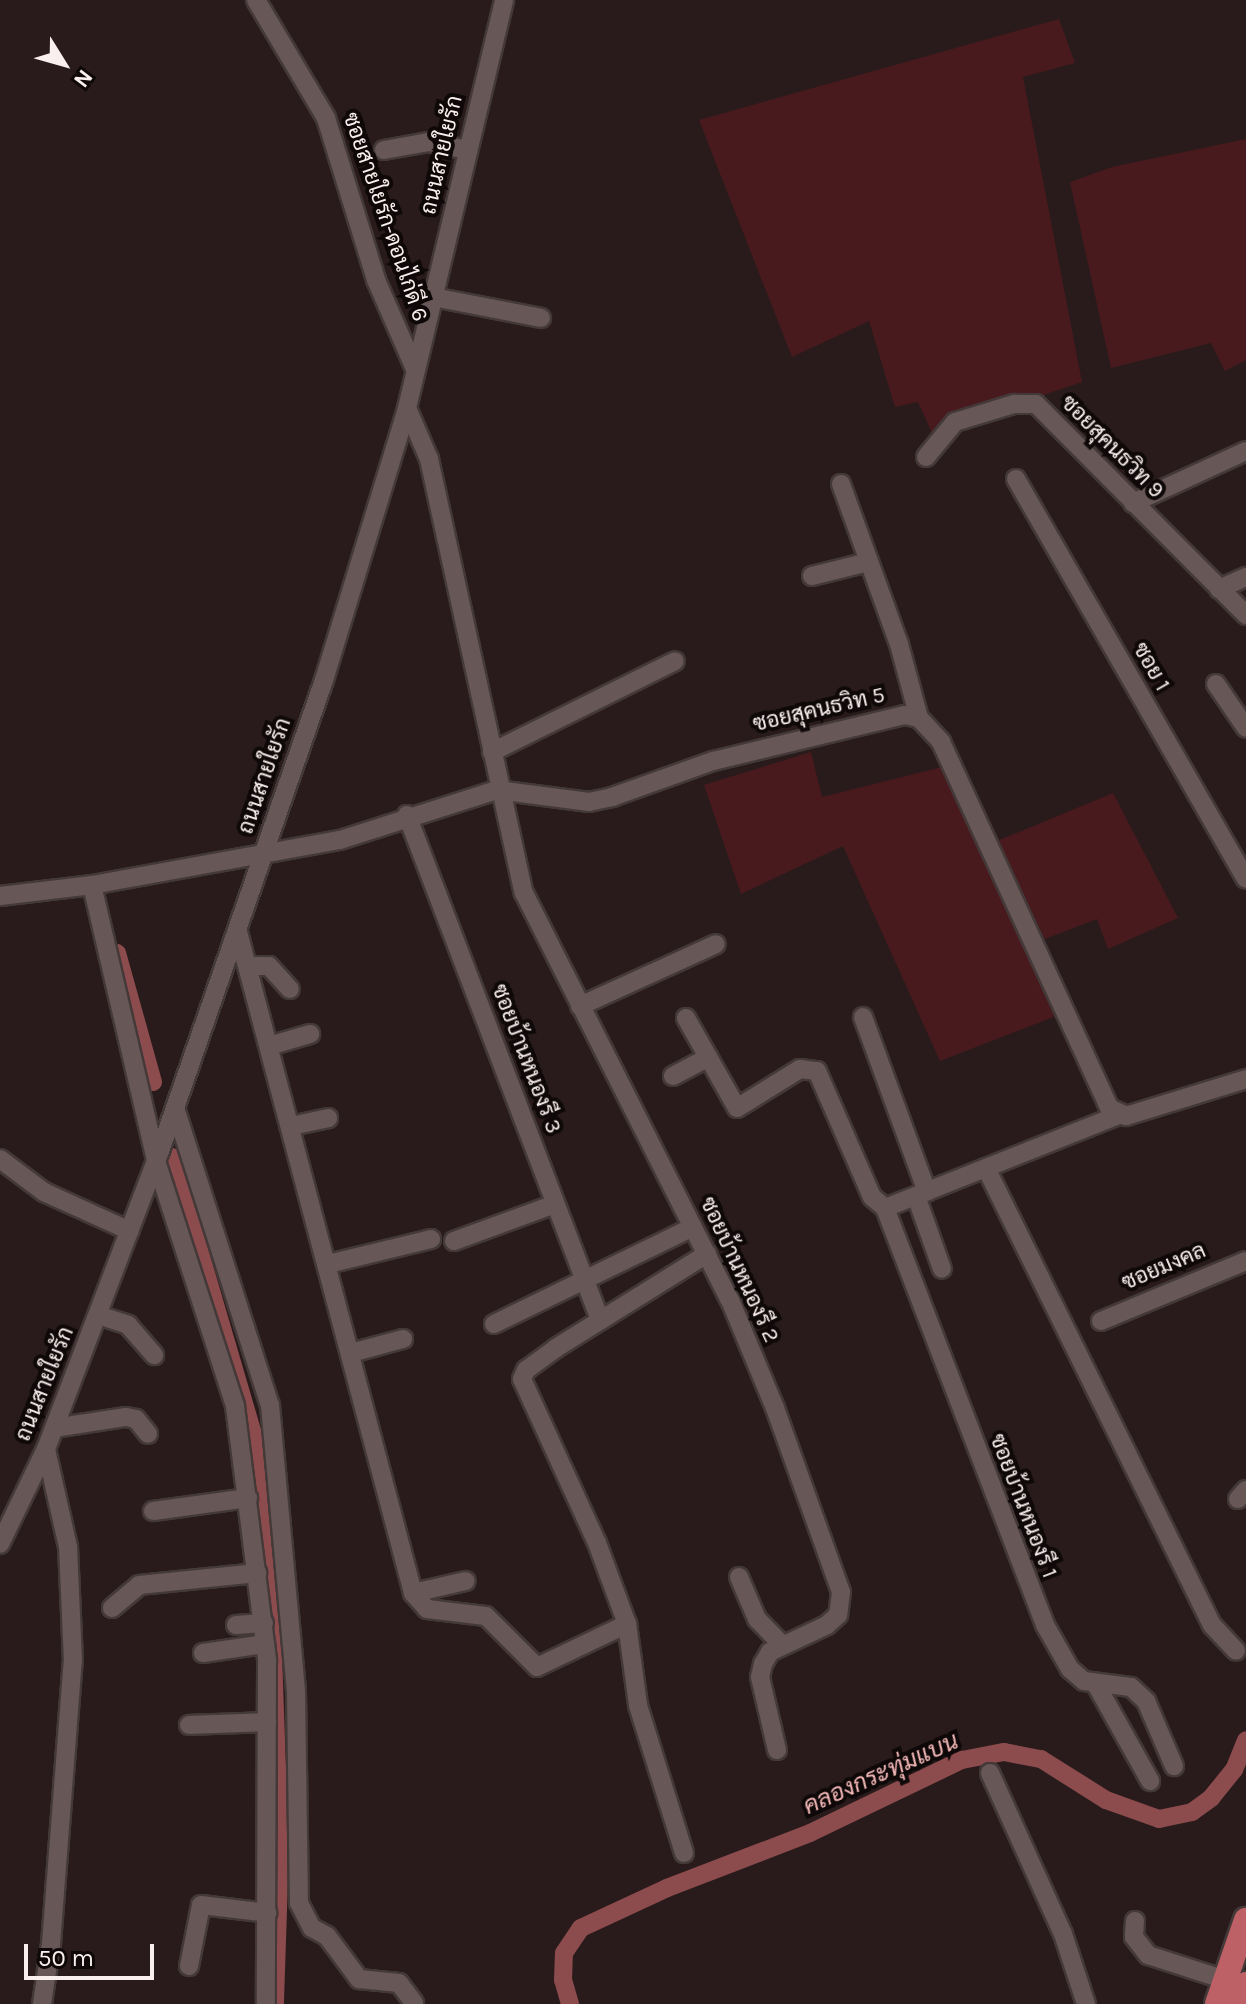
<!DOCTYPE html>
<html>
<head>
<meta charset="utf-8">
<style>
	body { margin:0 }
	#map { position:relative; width:1246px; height:2004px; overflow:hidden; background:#291b1b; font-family:Karla,Sarabun,sans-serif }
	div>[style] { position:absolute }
	.green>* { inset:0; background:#481a1d }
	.canal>* { height:18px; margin:-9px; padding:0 9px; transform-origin:9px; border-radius:9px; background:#8c4b4d }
	.roads { filter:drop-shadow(2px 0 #443939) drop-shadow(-2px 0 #443939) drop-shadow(0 2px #443939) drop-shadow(0 -2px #443939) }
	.minor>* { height:18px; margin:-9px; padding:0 9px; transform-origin:9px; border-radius:9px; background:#685757 }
	.major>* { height:24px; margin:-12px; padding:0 12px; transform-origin:12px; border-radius:12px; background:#be6167 }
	span { translate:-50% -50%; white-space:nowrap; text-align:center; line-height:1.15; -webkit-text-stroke:8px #0e0808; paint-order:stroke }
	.street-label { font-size:22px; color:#f9efee }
	.water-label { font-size:24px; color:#f4b7b7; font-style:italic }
	.north { position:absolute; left:24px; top:24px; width:80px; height:80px; -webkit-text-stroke:6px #0e0808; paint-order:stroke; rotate:127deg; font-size:22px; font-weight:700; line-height:32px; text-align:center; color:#f9efee }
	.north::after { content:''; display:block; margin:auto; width:28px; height:36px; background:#f9efee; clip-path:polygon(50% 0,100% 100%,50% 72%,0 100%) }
	.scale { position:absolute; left:24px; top:1944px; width:130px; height:36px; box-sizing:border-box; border:4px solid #f9efee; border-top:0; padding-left:10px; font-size:24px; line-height:28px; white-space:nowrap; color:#f9efee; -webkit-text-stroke:6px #0e0808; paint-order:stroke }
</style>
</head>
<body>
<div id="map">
	<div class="green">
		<i style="clip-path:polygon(1059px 19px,1075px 63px,1023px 77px,1082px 382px,932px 433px,918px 402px,895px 407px,869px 321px,792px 357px,699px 120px)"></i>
		<i style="clip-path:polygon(1246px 139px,1246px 360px,1225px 371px,1211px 343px,1111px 368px,1070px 182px,1112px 167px)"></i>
		<i style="clip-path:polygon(811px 752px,822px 797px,942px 767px,1056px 1016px,940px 1061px,843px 846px,741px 894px,704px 785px)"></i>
		<i style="clip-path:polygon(1113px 793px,1178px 918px,1108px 949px,1097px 919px,1045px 939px,997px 841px)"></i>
	</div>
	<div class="canal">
		<i style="left:117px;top:953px;width:134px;rotate:74.4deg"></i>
		<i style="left:172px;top:1157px;width:292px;rotate:73.7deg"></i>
		<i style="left:254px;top:1437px;width:103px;rotate:81.6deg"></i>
		<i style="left:269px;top:1539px;width:311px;rotate:88deg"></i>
		<i style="left:280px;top:1850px;width:154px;rotate:91.9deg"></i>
		<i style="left:570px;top:2004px;width:25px;rotate:-106deg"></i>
		<i style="left:563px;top:1980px;width:27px;rotate:-88deg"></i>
		<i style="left:564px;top:1953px;width:30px;rotate:-56deg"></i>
		<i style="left:581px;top:1928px;width:95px;rotate:-24.9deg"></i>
		<i style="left:667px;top:1888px;width:153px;rotate:-21deg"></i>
		<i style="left:810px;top:1833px;width:169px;rotate:-25.7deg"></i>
		<i style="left:962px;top:1760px;width:43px;rotate:-10.8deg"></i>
		<i style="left:1004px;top:1752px;width:38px;rotate:11deg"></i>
		<i style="left:1041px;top:1759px;width:77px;rotate:32.2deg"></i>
		<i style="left:1106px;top:1800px;width:56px;rotate:19.7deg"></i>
		<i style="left:1159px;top:1819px;width:34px;rotate:-12deg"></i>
		<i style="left:1192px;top:1812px;width:24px;rotate:-36deg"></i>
		<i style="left:1211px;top:1798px;width:36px;rotate:-51deg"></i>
		<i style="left:1234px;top:1770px;width:32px;rotate:-68deg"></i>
	</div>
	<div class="roads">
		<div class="minor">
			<i style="left:256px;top:0;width:137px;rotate:59.3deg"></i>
			<i style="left:326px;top:118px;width:170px;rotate:72.8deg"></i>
			<i style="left:376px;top:280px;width:97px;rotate:66.3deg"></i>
			<i style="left:384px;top:150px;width:46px;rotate:-10.1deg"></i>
			<i style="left:429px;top:142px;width:40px;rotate:12deg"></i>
			<i style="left:433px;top:297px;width:110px;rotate:11deg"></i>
			<i style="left:407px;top:408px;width:56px;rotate:66.7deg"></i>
			<i style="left:429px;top:459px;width:444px;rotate:77.7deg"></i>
			<i style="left:524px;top:893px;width:456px;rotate:63.2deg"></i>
			<i style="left:730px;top:1300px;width:117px;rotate:67.4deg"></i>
			<i style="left:775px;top:1408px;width:195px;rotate:70.3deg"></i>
			<i style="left:841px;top:1592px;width:23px;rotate:97deg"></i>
			<i style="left:838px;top:1615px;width:15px;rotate:138deg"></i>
			<i style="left:827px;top:1625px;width:63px;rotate:154.7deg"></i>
			<i style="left:770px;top:1652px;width:14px;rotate:120deg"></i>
			<i style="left:763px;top:1664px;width:13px;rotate:103deg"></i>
			<i style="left:760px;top:1677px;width:75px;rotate:76.9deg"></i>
			<i style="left:926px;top:457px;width:45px;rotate:-50.4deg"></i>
			<i style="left:955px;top:422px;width:62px;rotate:-17deg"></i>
			<i style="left:1014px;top:404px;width:22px"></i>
			<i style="left:1036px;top:404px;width:298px;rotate:45.1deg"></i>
			<i style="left:1016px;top:479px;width:461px;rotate:60.1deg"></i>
			<i style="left:841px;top:484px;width:170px;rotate:70.1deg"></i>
			<i style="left:899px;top:644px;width:77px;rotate:74.9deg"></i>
			<i style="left:1133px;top:503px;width:124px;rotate:-24.7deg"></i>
			<i style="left:812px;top:576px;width:58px;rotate:-14deg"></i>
			<i style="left:1219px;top:589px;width:30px;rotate:-24deg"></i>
			<i style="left:1216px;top:684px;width:53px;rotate:55.7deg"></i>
			<i style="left:492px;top:752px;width:204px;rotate:-26.4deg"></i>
			<i style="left:407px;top:815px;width:541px;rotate:69.08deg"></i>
			<i style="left:92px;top:885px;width:283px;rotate:76.9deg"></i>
			<i style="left:156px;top:1161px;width:257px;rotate:72.1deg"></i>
			<i style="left:235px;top:1406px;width:257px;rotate:82.8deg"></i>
			<i style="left:267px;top:1661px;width:343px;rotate:90.2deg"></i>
			<i style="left:0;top:896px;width:93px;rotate:-6.8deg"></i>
			<i style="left:92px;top:885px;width:252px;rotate:-10.3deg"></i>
			<i style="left:340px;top:840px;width:165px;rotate:-17.7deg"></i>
			<i style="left:497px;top:790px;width:93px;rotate:7.4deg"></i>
			<i style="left:589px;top:802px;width:24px;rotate:-12deg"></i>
			<i style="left:612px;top:797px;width:107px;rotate:-19.6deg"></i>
			<i style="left:713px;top:761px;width:196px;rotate:-13.5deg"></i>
			<i style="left:904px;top:715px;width:15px;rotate:11deg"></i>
			<i style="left:919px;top:718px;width:33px;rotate:47deg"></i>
			<i style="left:941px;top:742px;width:403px;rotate:65.3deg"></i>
			<i style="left:1109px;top:1108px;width:19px;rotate:25deg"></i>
			<i style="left:1126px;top:1116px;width:126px;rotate:-17.1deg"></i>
			<i style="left:238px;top:932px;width:684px;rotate:75.17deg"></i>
			<i style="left:413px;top:1593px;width:21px;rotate:49deg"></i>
			<i style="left:427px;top:1609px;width:59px;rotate:6.8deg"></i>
			<i style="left:486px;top:1616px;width:72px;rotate:45deg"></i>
			<i style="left:537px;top:1667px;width:100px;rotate:-25.5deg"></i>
			<i style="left:248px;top:966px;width:21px"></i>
			<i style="left:269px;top:966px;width:31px;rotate:48deg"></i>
			<i style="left:580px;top:1006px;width:149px;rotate:-24.5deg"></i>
			<i style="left:863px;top:1017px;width:186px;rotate:69.9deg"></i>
			<i style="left:686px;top:1018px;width:103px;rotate:60.5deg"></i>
			<i style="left:737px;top:1108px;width:74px;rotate:-31.8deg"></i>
			<i style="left:800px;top:1069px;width:17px;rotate:7deg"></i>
			<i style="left:817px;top:1071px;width:137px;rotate:66.4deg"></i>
			<i style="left:872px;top:1197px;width:17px;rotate:40deg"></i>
			<i style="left:885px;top:1208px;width:252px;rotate:-21.7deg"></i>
			<i style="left:269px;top:1046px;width:43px;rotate:-16.3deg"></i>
			<i style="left:673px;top:1076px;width:40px;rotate:-28deg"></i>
			<i style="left:175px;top:1108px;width:312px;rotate:72.3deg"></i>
			<i style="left:270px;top:1405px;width:287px;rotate:84.8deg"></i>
			<i style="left:296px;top:1691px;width:212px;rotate:89.2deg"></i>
			<i style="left:299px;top:1903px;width:28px;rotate:63deg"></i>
			<i style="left:312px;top:1928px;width:17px;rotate:28deg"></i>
			<i style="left:327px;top:1936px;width:54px;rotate:53.3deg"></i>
			<i style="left:359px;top:1979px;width:40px;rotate:5.7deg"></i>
			<i style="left:399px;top:1983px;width:25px;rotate:53deg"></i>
			<i style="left:291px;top:1126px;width:38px;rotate:-12deg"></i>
			<i style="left:0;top:1159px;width:55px;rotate:36.9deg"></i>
			<i style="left:44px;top:1192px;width:94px;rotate:24.4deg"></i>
			<i style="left:986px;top:1168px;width:510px;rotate:63.69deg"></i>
			<i style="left:1212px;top:1625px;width:35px;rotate:47deg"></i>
			<i style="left:916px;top:1196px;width:77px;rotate:70.4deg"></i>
			<i style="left:885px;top:1208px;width:447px;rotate:69deg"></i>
			<i style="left:1045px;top:1625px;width:51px;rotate:60.4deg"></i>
			<i style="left:1070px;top:1669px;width:18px;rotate:41deg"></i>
			<i style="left:1084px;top:1681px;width:47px;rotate:7.3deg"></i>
			<i style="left:1131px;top:1687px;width:21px;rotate:43deg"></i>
			<i style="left:1146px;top:1701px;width:71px;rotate:66.7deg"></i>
			<i style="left:454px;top:1241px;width:108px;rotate:-20.1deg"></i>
			<i style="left:328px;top:1264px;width:106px;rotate:-13.6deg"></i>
			<i style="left:98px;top:1315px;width:32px;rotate:18deg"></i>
			<i style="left:128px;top:1325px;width:40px;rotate:49deg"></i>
			<i style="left:1101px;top:1321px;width:157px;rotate:-22.5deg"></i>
			<i style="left:494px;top:1324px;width:221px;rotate:-26deg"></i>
			<i style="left:351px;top:1353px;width:54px;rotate:-15.1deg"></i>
			<i style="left:54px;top:1428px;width:73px;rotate:-8.7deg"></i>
			<i style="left:126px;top:1417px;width:10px;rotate:11deg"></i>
			<i style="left:136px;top:1419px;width:19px;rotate:51deg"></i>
			<i style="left:1238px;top:1499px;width:12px;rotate:-48deg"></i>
			<i style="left:153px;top:1511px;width:96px;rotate:-7.8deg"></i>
			<i style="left:0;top:1544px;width:106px;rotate:-64.2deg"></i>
			<i style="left:46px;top:1449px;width:319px;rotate:-69.1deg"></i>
			<i style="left:160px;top:1151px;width:499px;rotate:-70.8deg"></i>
			<i style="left:324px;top:680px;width:284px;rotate:-73deg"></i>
			<i style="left:407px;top:408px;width:419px;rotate:-76.6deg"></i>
			<i style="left:739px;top:1577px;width:46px;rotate:66.8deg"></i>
			<i style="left:757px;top:1619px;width:37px;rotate:46deg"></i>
			<i style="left:413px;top:1593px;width:54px;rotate:-12.8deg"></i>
			<i style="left:112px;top:1608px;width:35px;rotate:-40deg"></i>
			<i style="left:139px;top:1585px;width:119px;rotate:-5.8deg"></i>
			<i style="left:236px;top:1625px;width:28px;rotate:-4deg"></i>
			<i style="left:203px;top:1653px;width:63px;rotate:-8.3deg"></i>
			<i style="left:1097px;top:1686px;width:109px;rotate:60.8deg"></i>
			<i style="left:189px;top:1725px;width:78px;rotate:-2.2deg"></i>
			<i style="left:990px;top:1773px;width:177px;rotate:65.6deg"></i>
			<i style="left:1063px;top:1934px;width:74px;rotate:71.8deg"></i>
			<i style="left:684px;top:1853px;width:155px;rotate:-107.3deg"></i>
			<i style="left:638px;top:1705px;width:82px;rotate:-97.7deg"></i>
			<i style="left:627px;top:1624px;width:86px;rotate:-110.3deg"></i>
			<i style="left:597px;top:1543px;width:180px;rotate:-114.6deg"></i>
			<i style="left:522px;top:1379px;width:10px;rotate:-66deg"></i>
			<i style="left:526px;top:1370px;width:37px;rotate:-36deg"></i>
			<i style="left:556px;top:1348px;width:178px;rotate:-31.9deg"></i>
			<i style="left:1135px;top:1921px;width:16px;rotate:94deg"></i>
			<i style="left:1134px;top:1937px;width:23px;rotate:52deg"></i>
			<i style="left:1148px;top:1955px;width:82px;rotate:17.8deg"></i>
			<i style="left:189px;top:1966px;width:62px;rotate:-78.9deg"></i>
			<i style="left:201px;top:1905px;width:67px;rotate:6.8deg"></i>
			<i style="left:42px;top:2004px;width:61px;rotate:-81.5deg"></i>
			<i style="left:51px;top:1944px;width:284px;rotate:-85.6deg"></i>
			<i style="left:73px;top:1661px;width:114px;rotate:-92.5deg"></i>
			<i style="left:68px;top:1547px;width:100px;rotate:-102.7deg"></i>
		</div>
		<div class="major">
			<i style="left:1217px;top:2004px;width:89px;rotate:-71deg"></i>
			<i style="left:1239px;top:2004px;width:21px;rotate:-71deg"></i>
		</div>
	</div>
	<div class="street-label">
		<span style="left:442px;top:155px;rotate:-77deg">ถนนสายใยรัก</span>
		<span style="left:385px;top:217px;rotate:71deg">ซอยสายใยรัก-ดอนไก่ดี 6</span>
		<span style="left:1112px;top:447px;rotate:45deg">ซอยสุคนธวิท 9</span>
		<span style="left:1151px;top:667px;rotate:60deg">ซอย 1</span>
		<span style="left:819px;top:710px;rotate:-13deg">ซอยสุคนธวิท 5</span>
		<span style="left:265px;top:776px;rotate:-71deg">ถนนสายใยรัก</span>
		<span style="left:526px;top:1059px;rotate:69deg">ซอยบ้านหนองรี 3</span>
		<span style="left:1164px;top:1267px;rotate:-23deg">ซอยมงคล</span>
		<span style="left:739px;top:1270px;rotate:65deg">ซอยบ้านหนองรี 2</span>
		<span style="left:45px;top:1384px;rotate:-68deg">ถนนสายใยรัก</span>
		<span style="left:1023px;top:1506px;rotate:69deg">ซอยบ้านหนองรี 1</span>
	</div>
	<div class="water-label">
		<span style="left:881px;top:1774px;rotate:-24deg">คลองกระทุ่มแบน</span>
	</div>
	<div class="north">N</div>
	<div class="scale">50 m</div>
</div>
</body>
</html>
